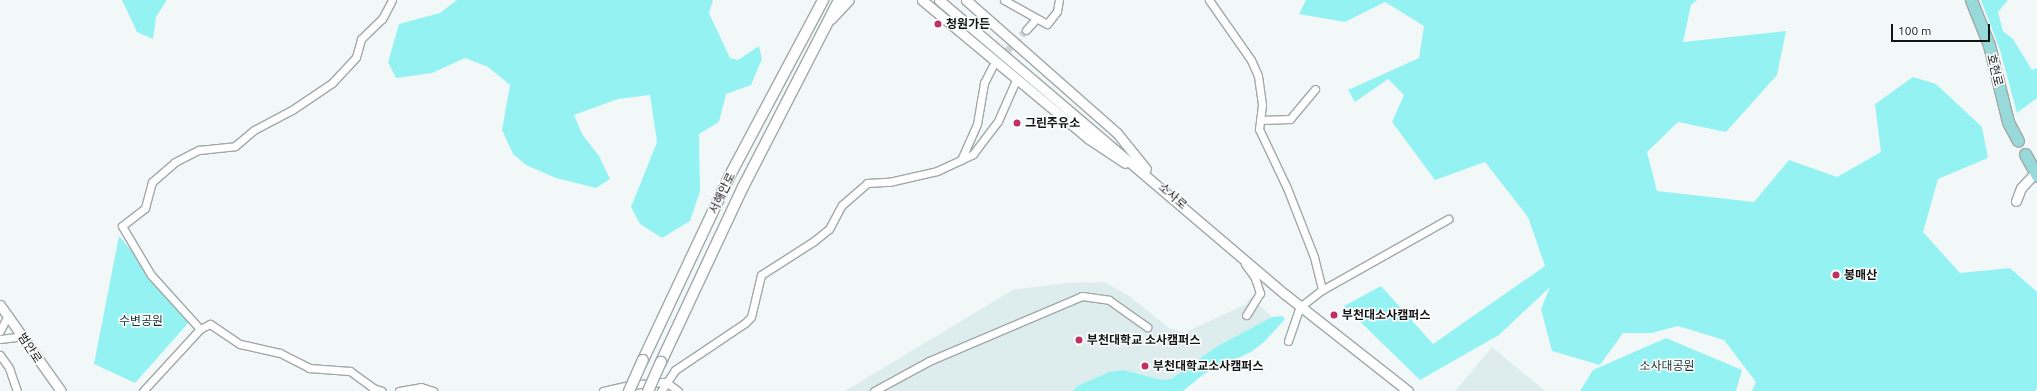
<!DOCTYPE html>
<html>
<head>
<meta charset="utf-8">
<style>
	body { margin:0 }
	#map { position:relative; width:2037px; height:391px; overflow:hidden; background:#f2f8f8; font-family:Ubuntu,"Noto Sans KR",sans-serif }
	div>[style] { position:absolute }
	.built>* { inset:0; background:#ddecec }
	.green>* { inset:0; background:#94f3f2 }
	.minor-tunnel>* { height:7px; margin-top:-3.5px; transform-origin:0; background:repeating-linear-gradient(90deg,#d1d6d6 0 7px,transparent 0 10.5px) }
	.roads { filter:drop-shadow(1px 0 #a2a8a8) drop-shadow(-1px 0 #a2a8a8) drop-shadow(0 1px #a2a8a8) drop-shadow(0 -1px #a2a8a8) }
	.minor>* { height:7px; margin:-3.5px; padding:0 3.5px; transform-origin:3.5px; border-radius:3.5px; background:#fff }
	.tertiary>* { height:9px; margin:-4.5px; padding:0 4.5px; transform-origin:4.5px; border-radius:4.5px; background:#fff }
	.secondary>* { height:10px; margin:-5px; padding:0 5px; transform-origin:5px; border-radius:5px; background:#fff }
	.primary>* { height:11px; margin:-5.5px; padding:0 5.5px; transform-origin:5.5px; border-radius:5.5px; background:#98d9d9 }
	.bridges { filter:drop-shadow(1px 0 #a2a8a8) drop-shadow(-1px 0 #a2a8a8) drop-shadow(0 1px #a2a8a8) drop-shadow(0 -1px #a2a8a8) }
	.secondary-bridge>* { height:10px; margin:-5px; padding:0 5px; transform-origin:5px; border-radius:5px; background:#fff }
	.dots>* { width:11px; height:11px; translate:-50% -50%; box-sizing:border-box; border:2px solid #fff; border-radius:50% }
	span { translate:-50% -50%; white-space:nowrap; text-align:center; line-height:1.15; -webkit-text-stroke:3px #fff; paint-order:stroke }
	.poi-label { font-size:12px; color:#131515; font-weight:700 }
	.left { translate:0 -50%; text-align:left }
	.street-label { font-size:12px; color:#131515 }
	.park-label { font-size:12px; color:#192f2f }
	.scale { position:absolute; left:1891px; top:24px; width:99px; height:18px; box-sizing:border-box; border:2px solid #131515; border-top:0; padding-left:5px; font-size:12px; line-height:14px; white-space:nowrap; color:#131515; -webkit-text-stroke:3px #fff; paint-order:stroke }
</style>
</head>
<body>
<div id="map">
	<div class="built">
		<i style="clip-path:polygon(1104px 282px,1128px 295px,1169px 328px,1184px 333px,1246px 304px,1251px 297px,1272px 317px,1216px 347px,1171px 379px,1162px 380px,1124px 370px,1109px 372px,1077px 386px,1073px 391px,845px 391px,1013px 290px,1066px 283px)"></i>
		<i style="clip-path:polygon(1492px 347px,1545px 391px,1455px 391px)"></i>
	</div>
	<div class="green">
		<i style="clip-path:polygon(122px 0,167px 0,156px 17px,153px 39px,137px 32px)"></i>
		<i style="clip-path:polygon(457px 0,713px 0,709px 13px,730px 58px,738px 60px,759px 46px,762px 59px,751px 85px,726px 94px,719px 122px,699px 134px,700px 191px,690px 221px,662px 238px,640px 224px,631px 207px,657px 142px,650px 95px,618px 99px,574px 115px,582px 134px,599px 156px,610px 179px,596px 188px,556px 178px,526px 165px,513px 154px,502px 130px,510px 85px,488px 67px,465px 58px,432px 73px,396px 78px,388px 62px,399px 24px,440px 13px)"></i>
		<i style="clip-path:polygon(1306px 0,1697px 0,1691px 5px,1683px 42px,1786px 31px,1777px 75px,1726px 132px,1678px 122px,1647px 152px,1657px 191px,1754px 202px,1789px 160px,1837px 177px,1881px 152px,1875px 104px,1913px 77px,1936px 84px,1982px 127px,1988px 158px,1938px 179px,1923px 232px,1960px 273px,2010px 268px,2037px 292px,2037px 388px,2035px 391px,1752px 391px,1756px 382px,1724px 340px,1678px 326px,1652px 333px,1623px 333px,1600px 365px,1552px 351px,1541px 309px,1550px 287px,1499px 335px,1420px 380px,1344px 306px,1381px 286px,1433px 344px,1545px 266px,1528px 217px,1485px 162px,1435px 180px,1392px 122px,1404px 95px,1388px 79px,1355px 102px,1348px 90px,1419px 58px,1424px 26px,1385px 2px,1345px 22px,1299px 14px)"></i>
		<i style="clip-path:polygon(1981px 0,2008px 0,1998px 12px,2003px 31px,2013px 39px,2032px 70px,2037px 68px,2037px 98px,2017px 113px,2000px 50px)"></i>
		<i style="clip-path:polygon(119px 236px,191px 320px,135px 383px,94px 364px)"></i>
		<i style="clip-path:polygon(1282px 316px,1285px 319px,1264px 342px,1251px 352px,1204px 374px,1183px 391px,1073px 391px,1077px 386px,1109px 372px,1124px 370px,1162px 380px,1171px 379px,1216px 347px,1272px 317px)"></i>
		<i style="clip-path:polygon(1666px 338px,1742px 370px,1736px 391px,1580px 391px,1593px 370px)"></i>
	</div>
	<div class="minor-tunnel">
		<i style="left:993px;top:66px;width:49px;rotate:-47.5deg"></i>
	</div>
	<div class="roads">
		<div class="minor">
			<i style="left:1004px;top:0;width:49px;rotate:29.2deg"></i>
			<i style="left:1047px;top:24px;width:16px;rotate:-52deg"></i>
			<i style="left:1057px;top:11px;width:11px;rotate:-80deg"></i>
			<i style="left:1209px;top:0;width:73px;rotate:55deg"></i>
			<i style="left:1251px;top:60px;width:17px;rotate:66deg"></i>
			<i style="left:1258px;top:76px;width:29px;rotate:82deg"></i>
			<i style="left:1262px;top:105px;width:24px;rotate:97deg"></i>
			<i style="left:1259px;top:129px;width:65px;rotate:64.6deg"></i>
			<i style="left:1287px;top:188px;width:74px;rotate:68.6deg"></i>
			<i style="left:1314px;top:257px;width:34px;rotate:76deg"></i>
			<i style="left:1026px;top:30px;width:15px;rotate:-48deg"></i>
			<i style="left:1260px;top:120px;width:30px;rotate:-2deg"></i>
			<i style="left:1290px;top:119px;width:39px;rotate:-50deg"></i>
			<i style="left:961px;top:160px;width:39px;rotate:-66deg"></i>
			<i style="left:977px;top:124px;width:42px;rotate:-80.3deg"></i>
			<i style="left:984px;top:83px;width:18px;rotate:-63deg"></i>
			<i style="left:1245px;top:264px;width:17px;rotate:54deg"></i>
			<i style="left:1255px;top:278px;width:16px;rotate:72deg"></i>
			<i style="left:1260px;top:293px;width:26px;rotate:122deg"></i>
			<i style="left:200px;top:329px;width:73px;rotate:-132.2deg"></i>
			<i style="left:151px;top:275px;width:57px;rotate:-120.6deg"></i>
			<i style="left:122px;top:226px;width:29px;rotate:-38deg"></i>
			<i style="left:145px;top:208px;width:27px;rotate:-75deg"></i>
			<i style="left:152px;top:182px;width:30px;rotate:-41deg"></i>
			<i style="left:175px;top:162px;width:27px;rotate:-27deg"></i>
			<i style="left:199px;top:150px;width:36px;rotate:-6deg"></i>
			<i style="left:235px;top:146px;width:25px;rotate:-40deg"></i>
			<i style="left:254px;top:130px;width:43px;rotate:-27.8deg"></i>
			<i style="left:292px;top:110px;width:48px;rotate:-34deg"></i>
			<i style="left:332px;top:83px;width:35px;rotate:-47deg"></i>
			<i style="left:356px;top:57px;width:19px;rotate:-74deg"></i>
			<i style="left:361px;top:39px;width:29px;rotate:-44deg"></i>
			<i style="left:382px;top:19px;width:21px;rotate:-62deg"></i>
			<i style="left:0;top:331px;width:18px;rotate:-63deg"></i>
			<i style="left:0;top:339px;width:23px;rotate:-7deg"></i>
			<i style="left:1288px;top:341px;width:36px;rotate:-71deg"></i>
			<i style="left:1300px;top:307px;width:28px;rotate:-38deg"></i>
			<i style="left:1322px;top:290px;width:145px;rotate:-29.4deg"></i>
			<i style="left:0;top:355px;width:16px;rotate:55deg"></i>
			<i style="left:9px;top:368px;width:24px;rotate:71deg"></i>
			<i style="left:143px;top:391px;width:84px;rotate:-47.4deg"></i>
			<i style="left:200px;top:329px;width:11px;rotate:-27deg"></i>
			<i style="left:210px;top:324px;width:36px;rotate:34deg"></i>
			<i style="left:240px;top:344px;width:41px;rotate:12.7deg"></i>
			<i style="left:280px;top:353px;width:33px;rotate:27deg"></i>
			<i style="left:309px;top:368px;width:41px;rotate:4.2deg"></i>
			<i style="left:350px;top:371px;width:29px;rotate:36deg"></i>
			<i style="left:373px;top:388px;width:9px;rotate:18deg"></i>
			<i style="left:399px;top:391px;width:22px;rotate:-10deg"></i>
			<i style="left:421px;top:387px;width:13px;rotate:18deg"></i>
			<i style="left:603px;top:391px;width:27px;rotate:-13deg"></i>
			<i style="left:629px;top:385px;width:37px;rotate:-5deg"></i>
			<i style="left:666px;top:382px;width:15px;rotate:37deg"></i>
			<i style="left:661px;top:391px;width:25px;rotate:-56deg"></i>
			<i style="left:675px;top:370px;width:84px;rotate:-33.9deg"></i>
			<i style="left:745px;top:323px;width:8px;rotate:-45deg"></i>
			<i style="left:751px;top:317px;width:43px;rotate:-76.6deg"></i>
			<i style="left:761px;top:275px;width:63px;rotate:-32.7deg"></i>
			<i style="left:814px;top:241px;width:19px;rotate:-39deg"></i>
			<i style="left:829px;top:229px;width:27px;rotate:-62deg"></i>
			<i style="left:842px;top:205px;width:33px;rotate:-41deg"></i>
			<i style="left:867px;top:183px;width:22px;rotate:-3deg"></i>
			<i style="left:889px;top:182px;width:49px;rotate:-12.9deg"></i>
			<i style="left:937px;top:171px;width:40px;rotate:-25deg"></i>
			<i style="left:973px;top:154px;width:41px;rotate:-52.9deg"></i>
			<i style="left:998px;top:121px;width:45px;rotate:-66.3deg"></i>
			<i style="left:874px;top:391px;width:63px;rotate:-28.6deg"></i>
			<i style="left:929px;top:361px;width:166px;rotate:-23deg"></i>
			<i style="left:1082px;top:296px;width:27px;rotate:8deg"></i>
			<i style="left:1109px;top:300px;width:47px;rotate:35.4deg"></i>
		</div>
		<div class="tertiary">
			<i style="left:922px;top:0;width:217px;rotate:39.8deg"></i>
			<i style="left:1089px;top:139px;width:43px;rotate:33.7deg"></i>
			<i style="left:939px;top:0;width:455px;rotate:40.4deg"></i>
			<i style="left:1286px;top:295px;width:155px;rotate:38.2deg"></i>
			<i style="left:966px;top:0;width:201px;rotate:41.4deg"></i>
			<i style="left:1117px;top:133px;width:46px;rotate:51.1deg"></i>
			<i style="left:831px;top:19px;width:26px;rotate:-47deg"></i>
			<i style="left:2016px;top:201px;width:14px;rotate:-69deg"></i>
			<i style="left:2021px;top:188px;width:21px;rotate:-47deg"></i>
			<i style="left:0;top:305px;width:105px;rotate:54.7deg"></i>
		</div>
		<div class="secondary">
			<i style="left:643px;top:360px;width:200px;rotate:-64.8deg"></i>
			<i style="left:728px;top:179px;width:203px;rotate:-62deg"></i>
			<i style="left:661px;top:362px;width:193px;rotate:-64.9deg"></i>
			<i style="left:743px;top:187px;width:210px;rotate:-62.8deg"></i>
		</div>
		<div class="primary">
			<i style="left:1971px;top:0;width:48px;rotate:68.2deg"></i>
			<i style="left:1989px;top:45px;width:79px;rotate:76.1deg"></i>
			<i style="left:2008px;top:122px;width:21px;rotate:62deg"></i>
			<i style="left:2025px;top:154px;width:25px;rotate:61deg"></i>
		</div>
	</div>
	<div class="bridges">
		<div class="secondary-bridge">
			<i style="left:629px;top:391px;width:34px;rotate:-66deg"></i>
			<i style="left:648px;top:391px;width:32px;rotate:-66deg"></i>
		</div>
	</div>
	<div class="dots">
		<i style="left:938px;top:24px;background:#bf315f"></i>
		<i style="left:1017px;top:123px;background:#bf315f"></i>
		<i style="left:1836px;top:275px;background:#bf315f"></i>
		<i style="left:1334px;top:315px;background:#bf315f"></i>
		<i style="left:1079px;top:340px;background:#bf315f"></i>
		<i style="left:1145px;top:366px;background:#bf315f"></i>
	</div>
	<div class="poi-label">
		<span class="left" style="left:946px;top:24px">청원가든</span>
		<span class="left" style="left:1025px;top:123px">그린주유소</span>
		<span class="left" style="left:1844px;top:275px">봉매산</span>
		<span class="left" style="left:1342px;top:315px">부천대소사캠퍼스</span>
		<span class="left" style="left:1087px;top:340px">부천대학교 소사캠퍼스</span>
		<span class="left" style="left:1153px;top:366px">부천대학교소사캠퍼스</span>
	</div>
	<div class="street-label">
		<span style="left:1995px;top:70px;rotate:76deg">호현로</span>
		<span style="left:722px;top:193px;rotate:-64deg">서해안로</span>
		<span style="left:1173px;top:196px;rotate:41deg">소사로</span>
		<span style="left:30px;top:348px;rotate:57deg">범안로</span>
	</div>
	<div class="park-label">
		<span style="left:141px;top:321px">수변공원</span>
		<span style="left:1667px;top:366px">소사대공원</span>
	</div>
	<div class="scale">100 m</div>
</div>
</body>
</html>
